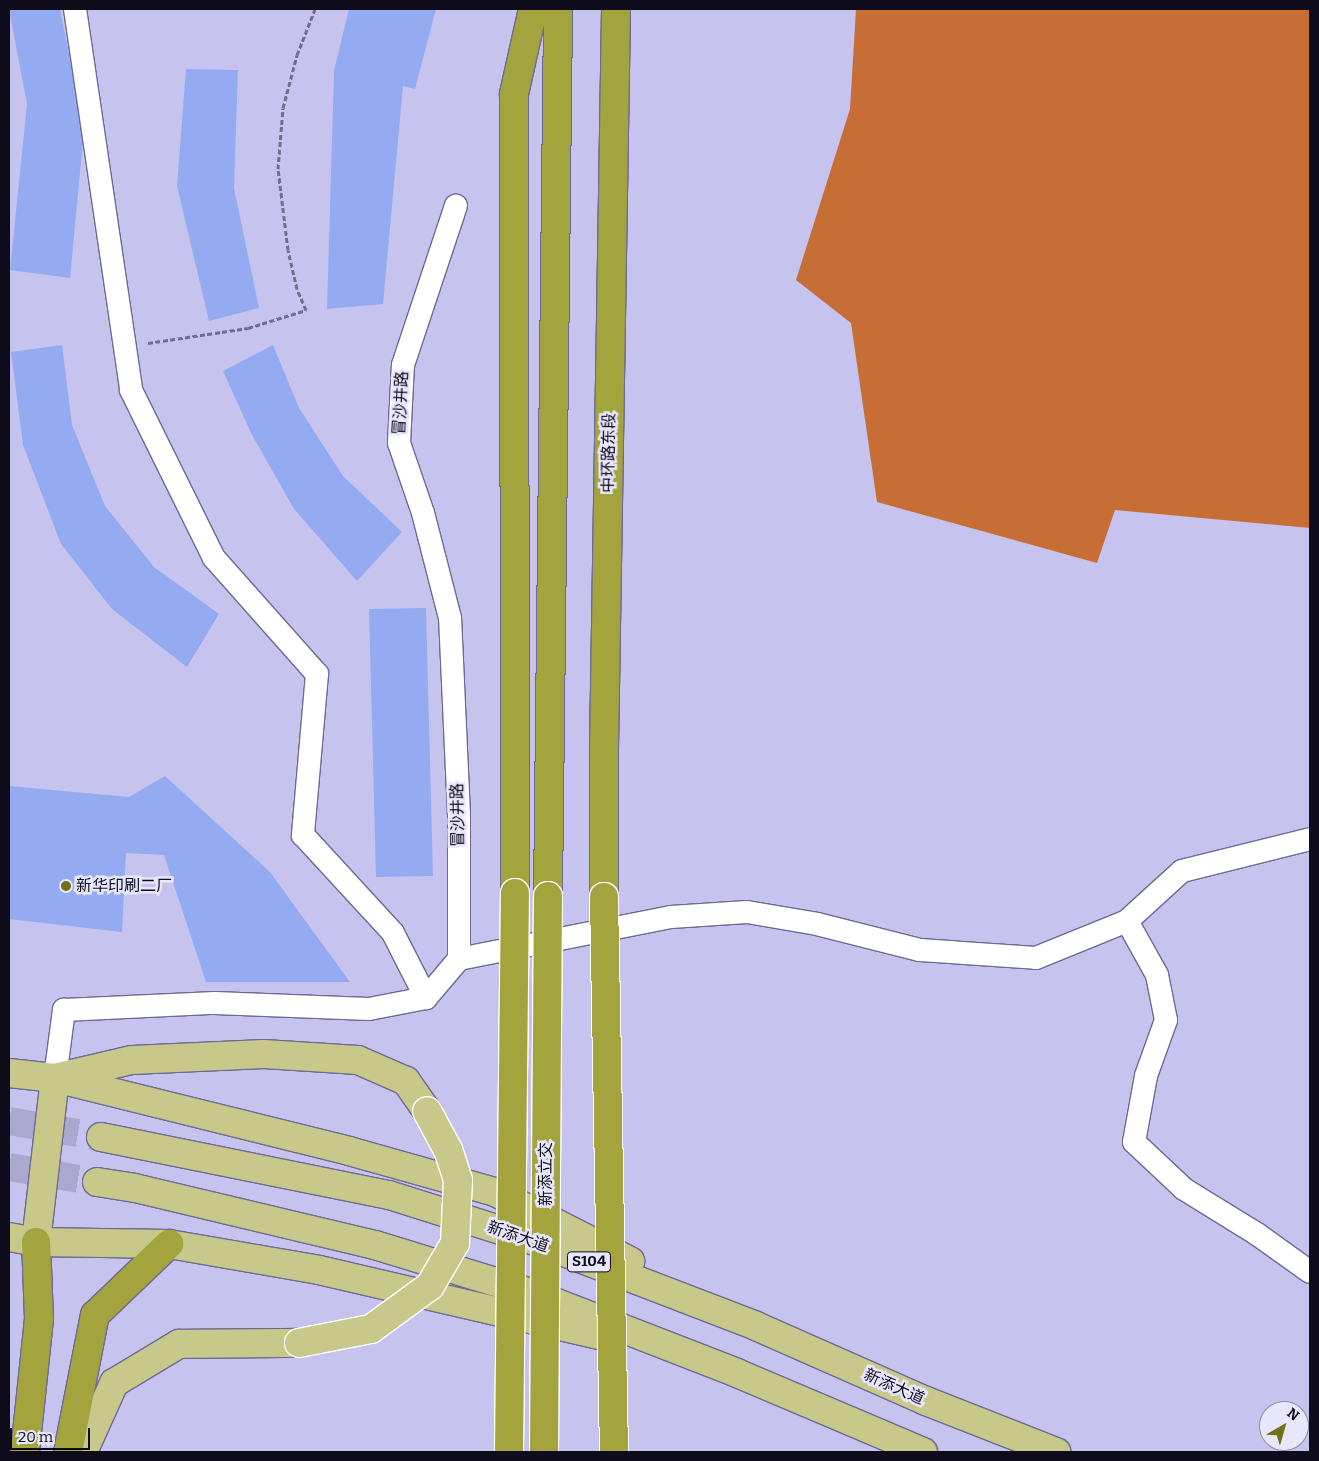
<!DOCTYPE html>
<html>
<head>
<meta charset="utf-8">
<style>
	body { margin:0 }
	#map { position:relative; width:1319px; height:1461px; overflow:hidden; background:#c7c3ef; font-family:Bitter,"Noto Sans SC",serif }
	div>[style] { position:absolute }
	.forest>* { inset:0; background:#c76d36 }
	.building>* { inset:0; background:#94abf2 }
	.primary-tunnel>* { height:28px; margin-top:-14px; transform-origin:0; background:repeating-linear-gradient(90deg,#aba8cf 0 28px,transparent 0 42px) }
	.path>* { height:3px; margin-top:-1.5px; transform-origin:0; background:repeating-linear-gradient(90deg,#716e8d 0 5px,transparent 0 7.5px) }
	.roads { filter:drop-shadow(1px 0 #6e6992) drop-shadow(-1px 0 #6e6992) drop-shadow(0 1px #6e6992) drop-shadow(0 -1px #6e6992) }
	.street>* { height:22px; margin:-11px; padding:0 11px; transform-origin:11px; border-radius:11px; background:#fff }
	.primary>* { height:28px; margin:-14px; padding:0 14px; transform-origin:14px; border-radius:14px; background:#c8c88b }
	.highway>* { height:28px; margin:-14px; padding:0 14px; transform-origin:14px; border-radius:14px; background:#a3a43d }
	.bridges { filter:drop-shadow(1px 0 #fff) drop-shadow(-1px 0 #fff) drop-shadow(0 1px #fff) drop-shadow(0 -1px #fff) }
	.primary-bridge>* { height:28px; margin:-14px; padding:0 14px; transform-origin:14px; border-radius:14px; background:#c8c88b }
	.highway-bridge>* { height:28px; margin:-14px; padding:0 14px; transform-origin:14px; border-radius:14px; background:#a3a43d }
	.dots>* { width:14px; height:14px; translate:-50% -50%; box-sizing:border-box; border:2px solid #e8e6fd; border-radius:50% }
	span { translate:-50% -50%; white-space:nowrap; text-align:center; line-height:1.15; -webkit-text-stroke:5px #e8e6fd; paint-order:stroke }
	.shield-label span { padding:1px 4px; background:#e8e6fd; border:1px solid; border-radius:4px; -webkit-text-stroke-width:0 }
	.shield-label { font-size:15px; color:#0e0c1b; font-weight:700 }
	.street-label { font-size:16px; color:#0e0c1b }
	.poi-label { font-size:16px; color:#0e0c1b }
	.left { translate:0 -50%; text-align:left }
	.frame { position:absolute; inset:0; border:10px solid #0e0c1b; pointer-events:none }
	.north { position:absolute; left:1259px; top:1401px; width:50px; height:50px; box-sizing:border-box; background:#e8e6fd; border:1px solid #918fa3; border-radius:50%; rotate:38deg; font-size:14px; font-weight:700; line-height:20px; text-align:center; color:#0e0c1b }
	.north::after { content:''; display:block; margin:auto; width:18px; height:22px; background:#707014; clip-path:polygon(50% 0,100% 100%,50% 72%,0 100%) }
	.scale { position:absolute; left:10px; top:1428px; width:80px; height:22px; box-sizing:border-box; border:2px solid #0e0c1b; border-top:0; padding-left:6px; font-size:15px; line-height:18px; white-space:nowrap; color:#0e0c1b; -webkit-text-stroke:4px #e8e6fd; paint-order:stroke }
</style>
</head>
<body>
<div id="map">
	<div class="forest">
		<i style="clip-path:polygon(856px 9px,1310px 9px,1310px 528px,1115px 510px,1097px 563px,877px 502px,851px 323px,796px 280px,850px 109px)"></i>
	</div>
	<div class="building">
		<i style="clip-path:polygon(9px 9px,60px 9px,84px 130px,70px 278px,10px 270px,27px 104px)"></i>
		<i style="clip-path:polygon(349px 9px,436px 9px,415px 89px,403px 86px,383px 304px,327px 309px,334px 71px)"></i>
		<i style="clip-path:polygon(186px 69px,238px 70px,234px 188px,259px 308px,209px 321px,177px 186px)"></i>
		<i style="clip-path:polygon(62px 345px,72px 425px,105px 506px,154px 567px,219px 614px,187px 667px,112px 609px,61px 544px,23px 445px,11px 352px)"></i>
		<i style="clip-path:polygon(273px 345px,299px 408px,343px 476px,402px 532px,357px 581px,294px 509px,252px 435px,223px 371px)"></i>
		<i style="clip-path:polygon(426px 608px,433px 876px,376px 877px,369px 609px)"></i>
		<i style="clip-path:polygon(165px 776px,270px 872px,350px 982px,206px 982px,164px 855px,126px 853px,122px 932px,9px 919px,9px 786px,129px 797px)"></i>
	</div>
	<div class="primary-tunnel">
		<i style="left:9px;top:1121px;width:93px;rotate:9.9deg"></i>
		<i style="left:9px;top:1167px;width:89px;rotate:9.7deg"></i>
	</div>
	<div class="path">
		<i style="left:148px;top:343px;width:101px;rotate:-8.5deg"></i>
		<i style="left:248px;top:328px;width:61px;rotate:-17.2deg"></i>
		<i style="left:306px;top:310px;width:23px;rotate:-113deg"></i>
		<i style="left:297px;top:289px;width:40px;rotate:-103deg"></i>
		<i style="left:288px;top:250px;width:82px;rotate:-97deg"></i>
		<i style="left:278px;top:169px;width:61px;rotate:-85.3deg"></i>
		<i style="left:283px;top:108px;width:55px;rotate:-75.2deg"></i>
		<i style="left:297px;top:55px;width:49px;rotate:-68.6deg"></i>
	</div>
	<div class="roads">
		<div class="street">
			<i style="left:75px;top:9px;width:385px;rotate:81.6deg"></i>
			<i style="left:131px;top:390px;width:187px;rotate:63.7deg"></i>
			<i style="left:214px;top:558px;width:155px;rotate:48.4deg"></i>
			<i style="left:317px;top:674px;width:162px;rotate:95deg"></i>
			<i style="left:303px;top:835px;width:133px;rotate:47.4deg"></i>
			<i style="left:393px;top:933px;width:73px;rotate:63.1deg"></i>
			<i style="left:1127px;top:921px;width:62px;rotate:60.9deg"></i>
			<i style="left:1157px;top:975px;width:46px;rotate:78.7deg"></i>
			<i style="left:1166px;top:1020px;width:59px;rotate:109.7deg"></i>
			<i style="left:1146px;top:1076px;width:67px;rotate:100.3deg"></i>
			<i style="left:1134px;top:1142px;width:69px;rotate:43.2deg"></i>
			<i style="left:1184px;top:1189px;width:86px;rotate:31.7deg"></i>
			<i style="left:1257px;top:1234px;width:65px;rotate:35.6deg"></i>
			<i style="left:459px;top:959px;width:216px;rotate:-11.2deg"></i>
			<i style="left:671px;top:917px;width:76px;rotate:-3.8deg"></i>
			<i style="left:747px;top:912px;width:71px;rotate:9.7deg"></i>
			<i style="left:817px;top:924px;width:106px;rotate:14.2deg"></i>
			<i style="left:920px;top:950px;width:116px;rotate:3.9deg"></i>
			<i style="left:1036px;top:958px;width:98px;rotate:-22.1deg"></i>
			<i style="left:1127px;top:921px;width:74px;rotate:-42.3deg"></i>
			<i style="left:1182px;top:871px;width:132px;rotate:-14deg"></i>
			<i style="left:55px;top:1078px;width:69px;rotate:-82.5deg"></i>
			<i style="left:64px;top:1010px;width:151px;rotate:-2.7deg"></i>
			<i style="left:215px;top:1003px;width:154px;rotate:2.2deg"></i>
			<i style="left:369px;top:1009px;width:58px;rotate:-10.9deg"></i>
			<i style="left:426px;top:998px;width:51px;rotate:-49.8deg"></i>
			<i style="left:459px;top:959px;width:144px;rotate:-90deg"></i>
			<i style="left:459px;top:815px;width:197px;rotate:-92.6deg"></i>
			<i style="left:450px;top:618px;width:108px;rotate:-104.4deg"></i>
			<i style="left:423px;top:513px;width:74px;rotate:-108.9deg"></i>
			<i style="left:399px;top:443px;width:78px;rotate:-87.1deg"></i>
			<i style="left:403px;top:365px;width:168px;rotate:-71.6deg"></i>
		</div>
		<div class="primary">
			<i style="left:9px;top:1073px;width:46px;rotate:6.2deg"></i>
			<i style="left:55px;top:1078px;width:303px;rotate:13.9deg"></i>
			<i style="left:349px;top:1151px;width:152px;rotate:15.7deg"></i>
			<i style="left:495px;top:1192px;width:152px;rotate:27.1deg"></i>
			<i style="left:101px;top:1137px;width:294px;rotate:11.4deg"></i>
			<i style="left:389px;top:1195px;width:153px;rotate:17.5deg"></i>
			<i style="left:535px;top:1241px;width:237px;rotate:21deg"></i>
			<i style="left:756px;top:1326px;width:186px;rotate:23.8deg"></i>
			<i style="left:926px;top:1401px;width:140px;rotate:21.4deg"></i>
			<i style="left:97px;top:1182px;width:38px;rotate:9deg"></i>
			<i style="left:135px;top:1188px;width:247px;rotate:13.4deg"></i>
			<i style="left:375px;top:1245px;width:163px;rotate:17.1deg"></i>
			<i style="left:531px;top:1293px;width:221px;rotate:21.2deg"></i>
			<i style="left:737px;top:1373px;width:202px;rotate:23deg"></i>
			<i style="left:9px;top:1237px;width:27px;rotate:10deg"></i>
			<i style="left:36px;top:1242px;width:133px;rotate:0.9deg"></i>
			<i style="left:169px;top:1244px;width:152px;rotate:9.8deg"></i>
			<i style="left:319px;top:1270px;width:301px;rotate:13.1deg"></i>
			<i style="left:36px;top:1242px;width:165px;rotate:-83.4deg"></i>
			<i style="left:55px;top:1078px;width:79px;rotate:-13.2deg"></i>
			<i style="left:132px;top:1060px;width:132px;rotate:-2.6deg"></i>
			<i style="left:264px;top:1054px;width:94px;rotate:3.7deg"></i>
			<i style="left:358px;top:1060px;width:52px;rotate:23.6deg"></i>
			<i style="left:406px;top:1081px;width:37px;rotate:55deg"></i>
			<i style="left:83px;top:1452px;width:76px;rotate:-65.8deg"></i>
			<i style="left:114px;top:1383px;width:76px;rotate:-31deg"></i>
			<i style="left:179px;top:1344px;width:120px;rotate:-0.5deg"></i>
		</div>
		<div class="highway">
			<i style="left:515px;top:893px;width:799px;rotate:-90.07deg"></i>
			<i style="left:514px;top:94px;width:87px;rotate:-77.4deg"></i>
			<i style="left:548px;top:896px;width:887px;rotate:-89.35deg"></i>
			<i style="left:604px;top:897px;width:148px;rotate:-90deg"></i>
			<i style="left:604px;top:749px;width:740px;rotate:-89.07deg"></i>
			<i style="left:25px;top:1452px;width:134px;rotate:-84deg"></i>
			<i style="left:39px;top:1319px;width:77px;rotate:-92.2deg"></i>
			<i style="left:68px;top:1452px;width:140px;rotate:-78.9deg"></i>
			<i style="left:95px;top:1315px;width:103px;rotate:-43.8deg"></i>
		</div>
	</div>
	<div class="bridges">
		<div class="primary-bridge">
			<i style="left:299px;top:1343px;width:73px;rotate:-11deg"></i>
			<i style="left:371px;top:1329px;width:73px;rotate:-36.1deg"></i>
			<i style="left:430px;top:1286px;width:50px;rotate:-59.8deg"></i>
			<i style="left:455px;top:1243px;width:63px;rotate:-87.3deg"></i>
			<i style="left:458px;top:1180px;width:32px;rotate:-108deg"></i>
			<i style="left:448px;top:1150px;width:44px;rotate:-118.3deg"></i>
		</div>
		<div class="highway-bridge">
			<i style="left:604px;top:897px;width:555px;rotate:88.97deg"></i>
			<i style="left:509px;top:1452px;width:559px;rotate:-89.39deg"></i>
			<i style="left:544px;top:1452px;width:556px;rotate:-89.59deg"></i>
		</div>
	</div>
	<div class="dots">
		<i style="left:66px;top:886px;background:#707014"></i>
	</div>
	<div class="shield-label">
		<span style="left:589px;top:1262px">S104</span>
	</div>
	<div class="street-label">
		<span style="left:401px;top:403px;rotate:-87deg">冒沙井路</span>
		<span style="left:609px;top:453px;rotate:-89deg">中环路东段</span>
		<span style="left:458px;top:815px;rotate:-91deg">冒沙井路</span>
		<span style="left:546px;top:1174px;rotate:-90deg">新添立交</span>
		<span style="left:518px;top:1237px;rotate:19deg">新添大道</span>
		<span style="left:894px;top:1387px;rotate:24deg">新添大道</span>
	</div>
	<div class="poi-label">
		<span class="left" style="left:76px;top:886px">新华印刷二厂</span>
	</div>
	<div class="frame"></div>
	<div class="north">N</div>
	<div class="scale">20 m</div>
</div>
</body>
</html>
